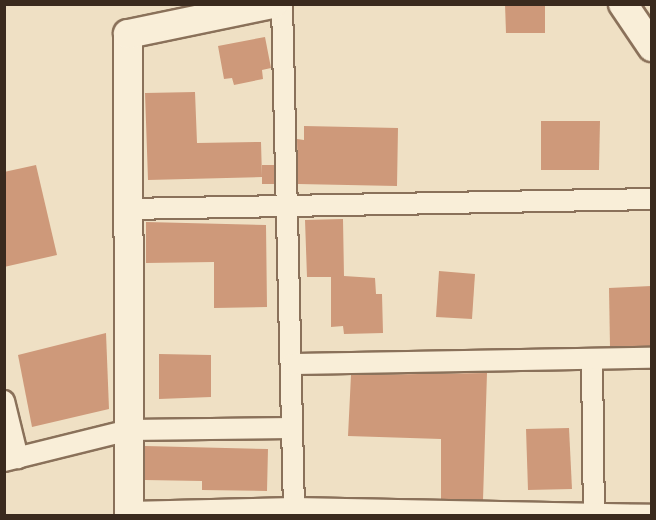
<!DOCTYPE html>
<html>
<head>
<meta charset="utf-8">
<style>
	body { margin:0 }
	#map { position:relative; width:656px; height:520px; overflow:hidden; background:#efe0c4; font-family:Bitter,serif }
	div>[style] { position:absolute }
	.building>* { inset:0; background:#ce997a }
	.roads { filter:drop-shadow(2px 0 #8a715a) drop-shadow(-2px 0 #8a715a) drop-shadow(0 2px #8a715a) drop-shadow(0 -2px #8a715a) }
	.street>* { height:20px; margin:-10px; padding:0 10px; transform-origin:10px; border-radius:10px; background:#f9eed8 }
	.secondary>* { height:28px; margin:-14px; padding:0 14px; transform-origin:14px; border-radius:14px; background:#f9eed8 }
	span { translate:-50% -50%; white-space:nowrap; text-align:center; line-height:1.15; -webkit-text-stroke:5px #f6ebd4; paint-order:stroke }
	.frame { position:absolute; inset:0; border:6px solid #3a2a1e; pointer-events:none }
</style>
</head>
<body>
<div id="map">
	<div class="building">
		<i style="clip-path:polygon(505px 4px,545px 4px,545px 33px,506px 33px)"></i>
		<i style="clip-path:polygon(265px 37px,271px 68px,262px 70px,263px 79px,234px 85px,232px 78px,224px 79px,218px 46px)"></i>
		<i style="clip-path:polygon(195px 92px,197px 143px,261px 142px,262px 177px,148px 180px,145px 93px)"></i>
		<i style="clip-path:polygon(541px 121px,600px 121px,599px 170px,541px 170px)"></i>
		<i style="clip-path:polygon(304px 126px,398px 128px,397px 186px,298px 184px,297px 139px,304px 140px)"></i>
		<i style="clip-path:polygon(36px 165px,57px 255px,4px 267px,4px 172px)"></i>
		<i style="clip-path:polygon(262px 165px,274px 165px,274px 184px,262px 184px)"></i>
		<i style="clip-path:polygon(343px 219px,344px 276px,375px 278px,376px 294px,382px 294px,383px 333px,344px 334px,343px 326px,331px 327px,331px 277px,307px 277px,305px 220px)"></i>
		<i style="clip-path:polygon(146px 222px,266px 225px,267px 307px,214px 308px,214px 262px,146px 263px)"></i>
		<i style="clip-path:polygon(439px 271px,475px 274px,472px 319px,436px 317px)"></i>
		<i style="clip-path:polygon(651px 286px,651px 346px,610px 347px,609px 288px)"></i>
		<i style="clip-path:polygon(106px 333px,109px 409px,32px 427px,18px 355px)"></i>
		<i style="clip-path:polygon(159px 354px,211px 355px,211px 397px,159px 399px)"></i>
		<i style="clip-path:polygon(487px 373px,483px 500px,441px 499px,441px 439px,348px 436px,351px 375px)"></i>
		<i style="clip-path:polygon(569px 428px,572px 489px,528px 490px,526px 429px)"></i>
		<i style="clip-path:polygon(145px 446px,268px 449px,267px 491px,202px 490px,202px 481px,145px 480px)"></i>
	</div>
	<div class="roads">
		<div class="street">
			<i style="left:282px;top:4px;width:504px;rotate:88.64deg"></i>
			<i style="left:128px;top:209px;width:524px;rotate:-1.09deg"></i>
			<i style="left:592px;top:359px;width:157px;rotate:89.3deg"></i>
			<i style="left:291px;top:364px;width:361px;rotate:-1deg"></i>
			<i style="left:4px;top:401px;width:59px;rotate:76.2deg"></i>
			<i style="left:4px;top:461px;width:129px;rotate:-13.9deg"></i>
			<i style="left:129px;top:430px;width:163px;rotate:-0.7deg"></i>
			<i style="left:129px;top:512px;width:165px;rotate:-1.4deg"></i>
			<i style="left:294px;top:508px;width:358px;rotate:1.1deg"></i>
		</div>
		<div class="secondary">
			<i style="left:623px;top:4px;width:52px;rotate:56deg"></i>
			<i style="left:129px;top:516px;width:482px;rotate:-90.1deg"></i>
			<i style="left:128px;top:34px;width:148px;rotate:-11.7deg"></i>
		</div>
	</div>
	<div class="frame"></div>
</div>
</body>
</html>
